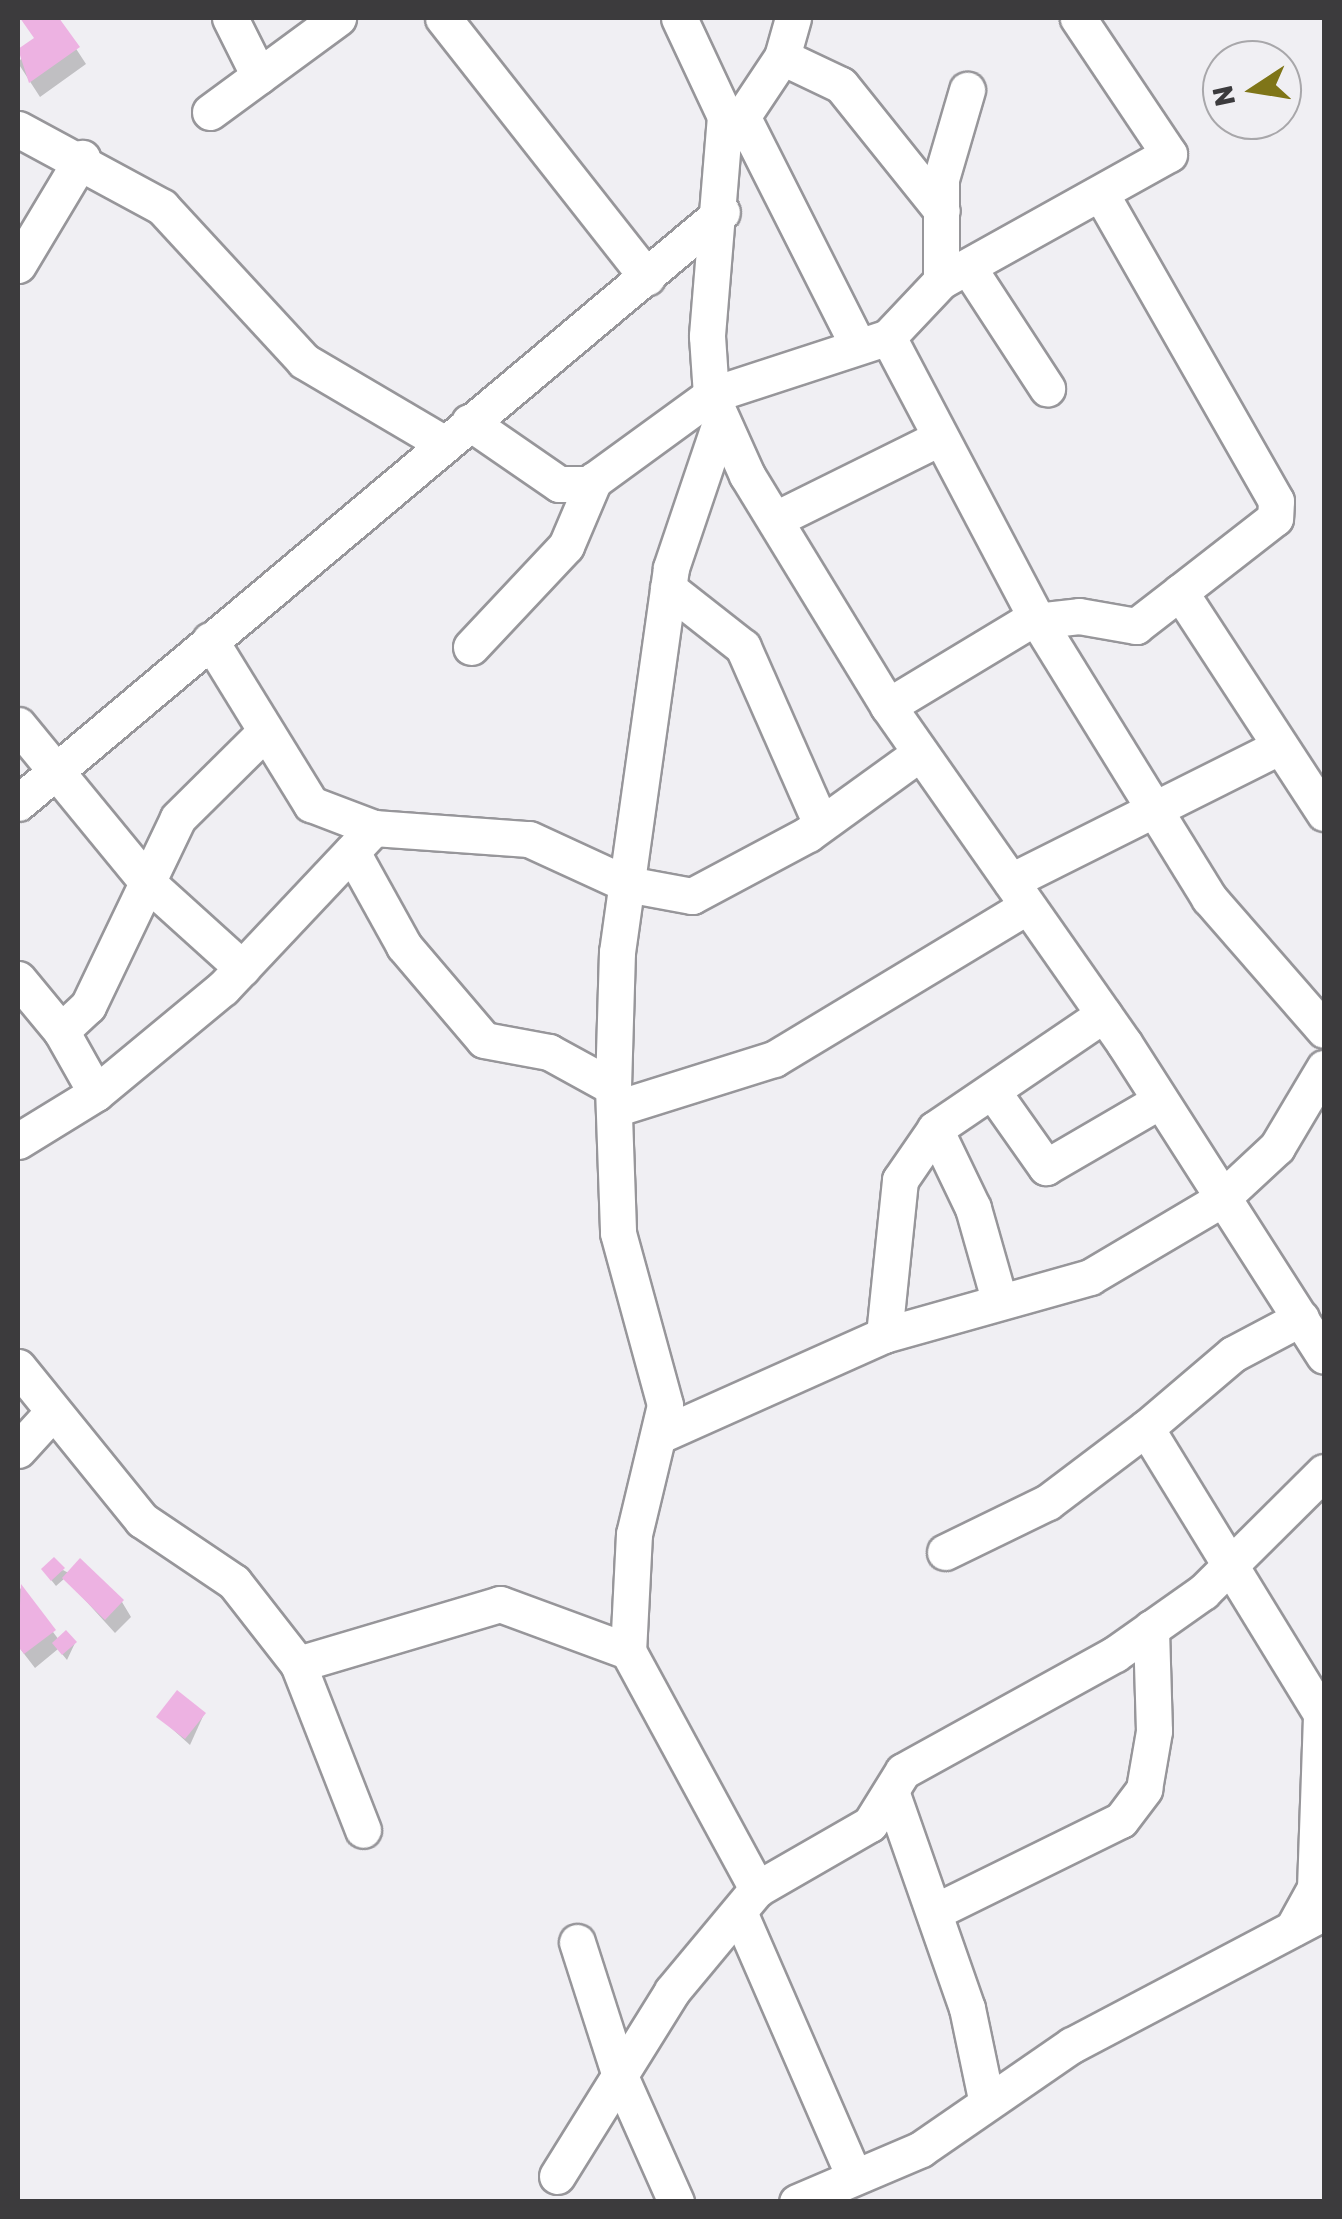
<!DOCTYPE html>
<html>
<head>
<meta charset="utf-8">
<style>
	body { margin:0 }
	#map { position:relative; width:1342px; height:2219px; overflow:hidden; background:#f0eff3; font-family:Rubik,sans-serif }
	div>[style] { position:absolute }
	.shadow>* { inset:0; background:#0003 }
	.building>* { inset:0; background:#edb2e2 }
	.roads { filter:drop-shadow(2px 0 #97969a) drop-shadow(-2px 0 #97969a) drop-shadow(0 2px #97969a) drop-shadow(0 -2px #97969a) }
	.street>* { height:35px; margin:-17.5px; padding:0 17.5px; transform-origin:17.5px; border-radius:17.5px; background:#fff }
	span { translate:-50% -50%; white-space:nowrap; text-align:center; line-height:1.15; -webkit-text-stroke:10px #f0eff3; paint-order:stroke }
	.frame { position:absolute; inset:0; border:20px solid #3c3b3d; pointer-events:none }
	.north { position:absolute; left:1202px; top:40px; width:100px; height:100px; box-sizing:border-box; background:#f0eff3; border:2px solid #a8a7aa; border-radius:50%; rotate:258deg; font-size:28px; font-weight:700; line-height:40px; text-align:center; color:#3c3b3d }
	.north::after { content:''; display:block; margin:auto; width:35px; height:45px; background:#7f7518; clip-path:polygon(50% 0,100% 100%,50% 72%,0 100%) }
</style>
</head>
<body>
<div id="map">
	<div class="shadow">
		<i style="clip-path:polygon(22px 18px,56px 18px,86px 64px,40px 97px,18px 63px,36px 39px)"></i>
		<i style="clip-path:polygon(63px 1570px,122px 1602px,131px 1617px,115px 1633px,65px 1578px,56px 1586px,48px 1576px)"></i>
		<i style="clip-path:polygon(20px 1588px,59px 1640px,75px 1643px,67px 1660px,58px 1649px,35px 1668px,18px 1646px)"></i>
		<i style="clip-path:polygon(204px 1714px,190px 1745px,159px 1717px)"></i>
	</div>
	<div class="building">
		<i style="clip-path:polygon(20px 18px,59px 18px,80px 47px,29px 83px,18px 49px,34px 38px)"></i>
		<i style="clip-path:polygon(54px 1557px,65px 1568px,51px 1581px,41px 1569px)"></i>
		<i style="clip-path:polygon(80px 1558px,124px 1600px,105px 1620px,62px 1578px)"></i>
		<i style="clip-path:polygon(21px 1584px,56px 1630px,24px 1654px,18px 1646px)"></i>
		<i style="clip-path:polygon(66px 1630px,77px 1642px,62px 1655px,52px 1643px)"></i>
		<i style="clip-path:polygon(177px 1690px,206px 1713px,185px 1739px,156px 1717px)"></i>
	</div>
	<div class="roads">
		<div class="street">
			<i style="left:230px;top:18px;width:65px;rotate:63.4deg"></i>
			<i style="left:443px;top:18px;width:330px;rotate:51.8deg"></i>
			<i style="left:679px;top:18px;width:108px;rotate:64.9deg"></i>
			<i style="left:725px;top:116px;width:221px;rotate:94.7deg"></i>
			<i style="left:707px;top:336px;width:59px;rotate:86.1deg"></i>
			<i style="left:711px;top:395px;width:88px;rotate:65.8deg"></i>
			<i style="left:747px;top:475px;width:271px;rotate:58.6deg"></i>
			<i style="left:888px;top:706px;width:411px;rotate:55deg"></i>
			<i style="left:1124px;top:1043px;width:371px;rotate:57.4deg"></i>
			<i style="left:782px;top:57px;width:65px;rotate:25.4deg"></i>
			<i style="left:841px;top:85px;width:161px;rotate:51.3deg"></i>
			<i style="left:210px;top:112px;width:159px;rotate:-36.3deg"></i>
			<i style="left:745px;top:122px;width:251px;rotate:63.2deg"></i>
			<i style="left:18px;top:129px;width:164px;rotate:28.4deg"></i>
			<i style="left:162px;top:207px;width:209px;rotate:47.3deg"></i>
			<i style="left:304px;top:361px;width:161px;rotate:30.5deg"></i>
			<i style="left:728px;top:138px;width:97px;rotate:-56.3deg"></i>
			<i style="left:782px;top:57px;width:41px;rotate:-74.2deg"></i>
			<i style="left:1101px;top:194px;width:353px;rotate:60.3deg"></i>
			<i style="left:1276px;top:501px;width:17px;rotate:93deg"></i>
			<i style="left:1275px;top:518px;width:120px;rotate:142.1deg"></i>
			<i style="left:18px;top:265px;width:125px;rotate:-59.1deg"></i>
			<i style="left:968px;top:267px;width:145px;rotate:56.9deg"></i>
			<i style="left:941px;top:281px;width:261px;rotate:-29.1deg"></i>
			<i style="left:1169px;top:154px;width:164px;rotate:-123.8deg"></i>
			<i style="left:888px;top:337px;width:77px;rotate:-46.6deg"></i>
			<i style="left:941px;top:281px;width:102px;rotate:-90deg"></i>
			<i style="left:941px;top:179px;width:93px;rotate:-73.7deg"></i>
			<i style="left:721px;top:420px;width:156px;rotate:108.7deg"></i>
			<i style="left:671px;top:568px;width:388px;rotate:98deg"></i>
			<i style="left:617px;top:952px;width:135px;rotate:91.7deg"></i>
			<i style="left:613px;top:1087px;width:146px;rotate:88deg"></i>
			<i style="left:618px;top:1233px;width:178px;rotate:74.7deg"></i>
			<i style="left:665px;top:1405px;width:133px;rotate:103.5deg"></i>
			<i style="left:634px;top:1534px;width:117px;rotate:92.9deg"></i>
			<i style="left:628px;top:1651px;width:271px;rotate:61.5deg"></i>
			<i style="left:469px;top:422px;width:109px;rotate:34.6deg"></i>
			<i style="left:559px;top:484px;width:30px"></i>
			<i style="left:589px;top:484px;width:151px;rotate:-36.1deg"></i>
			<i style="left:711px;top:395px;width:186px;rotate:-18.1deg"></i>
			<i style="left:888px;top:337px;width:321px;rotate:62.2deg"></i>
			<i style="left:1038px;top:621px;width:326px;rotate:58.3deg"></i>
			<i style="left:1209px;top:898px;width:175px;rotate:48.9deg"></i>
			<i style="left:776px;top:519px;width:178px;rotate:-26.4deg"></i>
			<i style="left:668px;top:588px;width:95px;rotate:38.2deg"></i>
			<i style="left:743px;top:647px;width:193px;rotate:66.2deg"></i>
			<i style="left:210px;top:640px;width:193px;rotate:58.4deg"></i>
			<i style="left:311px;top:804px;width:67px;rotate:20.9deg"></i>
			<i style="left:374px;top:828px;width:155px;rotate:4.1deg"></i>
			<i style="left:529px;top:839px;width:108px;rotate:24.7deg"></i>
			<i style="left:627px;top:884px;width:66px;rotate:10.5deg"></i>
			<i style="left:692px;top:896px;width:132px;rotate:-28.1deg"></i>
			<i style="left:808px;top:834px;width:138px;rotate:-35.9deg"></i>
			<i style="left:471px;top:647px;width:139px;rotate:-46.8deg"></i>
			<i style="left:566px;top:546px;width:72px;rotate:-67deg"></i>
			<i style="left:888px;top:706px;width:162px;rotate:-31.1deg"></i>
			<i style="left:1027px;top:622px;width:52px;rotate:-6.6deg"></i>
			<i style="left:1079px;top:616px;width:58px;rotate:10deg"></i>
			<i style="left:1136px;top:626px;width:56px;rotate:-37.7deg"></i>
			<i style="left:1180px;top:592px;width:264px;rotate:56.9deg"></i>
			<i style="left:18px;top:725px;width:205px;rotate:50.6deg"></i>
			<i style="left:148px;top:883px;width:127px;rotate:42.1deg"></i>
			<i style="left:18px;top:803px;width:919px;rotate:-40.01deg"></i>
			<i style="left:352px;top:852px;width:107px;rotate:61deg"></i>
			<i style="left:404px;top:946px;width:123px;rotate:49.6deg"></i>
			<i style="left:484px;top:1040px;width:66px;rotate:10.5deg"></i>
			<i style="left:549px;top:1052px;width:73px;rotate:28.7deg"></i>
			<i style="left:1011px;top:881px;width:300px;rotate:-26.6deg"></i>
			<i style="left:18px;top:979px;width:67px;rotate:50.4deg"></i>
			<i style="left:993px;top:1092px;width:92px;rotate:54.8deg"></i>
			<i style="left:1046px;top:1167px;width:127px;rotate:-30.2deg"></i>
			<i style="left:96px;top:1093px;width:71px;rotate:-119.4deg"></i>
			<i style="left:61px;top:1031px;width:37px;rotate:-43deg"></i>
			<i style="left:88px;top:1006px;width:208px;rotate:-64.4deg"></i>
			<i style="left:178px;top:818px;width:120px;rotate:-44.7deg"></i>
			<i style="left:614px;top:1109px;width:168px;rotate:-17.4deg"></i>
			<i style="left:774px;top:1059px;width:294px;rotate:-31.1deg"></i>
			<i style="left:935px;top:1129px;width:88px;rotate:64.3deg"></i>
			<i style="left:973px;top:1208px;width:95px;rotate:74.1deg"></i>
			<i style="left:18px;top:1141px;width:92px;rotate:-31.6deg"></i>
			<i style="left:96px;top:1093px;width:165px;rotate:-39.6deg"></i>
			<i style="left:223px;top:988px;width:220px;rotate:-46.7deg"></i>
			<i style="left:884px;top:1335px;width:156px;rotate:-84.1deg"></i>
			<i style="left:900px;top:1180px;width:62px;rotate:-55.5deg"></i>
			<i style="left:935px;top:1129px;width:204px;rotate:-34.2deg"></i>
			<i style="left:18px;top:1367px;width:197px;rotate:51deg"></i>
			<i style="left:142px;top:1520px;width:111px;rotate:34deg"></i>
			<i style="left:234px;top:1582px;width:104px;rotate:52deg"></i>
			<i style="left:298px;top:1664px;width:178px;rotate:68.6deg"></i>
			<i style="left:1146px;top:1428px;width:114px;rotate:-40.4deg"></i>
			<i style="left:1233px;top:1354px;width:77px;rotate:-27.9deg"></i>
			<i style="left:665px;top:1433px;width:240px;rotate:-24.1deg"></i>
			<i style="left:884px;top:1335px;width:214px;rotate:-15.7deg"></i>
			<i style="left:1090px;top:1277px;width:151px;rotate:-30.6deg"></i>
			<i style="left:1220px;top:1200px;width:78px;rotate:-42.9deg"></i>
			<i style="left:1277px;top:1147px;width:92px;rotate:-59.3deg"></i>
			<i style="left:18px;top:1450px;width:47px;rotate:-47.6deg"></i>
			<i style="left:945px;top:1552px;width:114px;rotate:-25.9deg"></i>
			<i style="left:1048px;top:1502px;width:123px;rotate:-37.1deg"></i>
			<i style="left:1146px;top:1428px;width:340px;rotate:58.5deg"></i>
			<i style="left:298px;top:1664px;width:211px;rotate:-16.5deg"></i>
			<i style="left:500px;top:1604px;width:136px;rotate:20.2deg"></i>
			<i style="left:892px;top:1794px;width:227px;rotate:70.7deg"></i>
			<i style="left:967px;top:2008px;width:93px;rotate:78.2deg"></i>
			<i style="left:739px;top:1912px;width:289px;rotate:66.5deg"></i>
			<i style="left:934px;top:1912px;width:208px;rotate:-26.2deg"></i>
			<i style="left:1121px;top:1820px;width:39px;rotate:-53deg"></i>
			<i style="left:1144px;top:1789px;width:59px;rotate:-80.2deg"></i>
			<i style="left:1154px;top:1731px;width:103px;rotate:-91.7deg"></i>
			<i style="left:1293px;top:1928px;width:46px;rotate:-61.2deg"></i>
			<i style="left:1315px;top:1888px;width:175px;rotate:-88deg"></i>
			<i style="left:577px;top:1942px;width:141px;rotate:72.2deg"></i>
			<i style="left:620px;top:2076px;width:138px;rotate:66deg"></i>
			<i style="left:557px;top:2176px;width:218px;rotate:-58.1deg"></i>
			<i style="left:672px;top:1991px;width:133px;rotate:-50.2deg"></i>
			<i style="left:757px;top:1889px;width:130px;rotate:-29.9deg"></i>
			<i style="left:870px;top:1824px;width:62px;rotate:-58.1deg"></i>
			<i style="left:903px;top:1771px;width:242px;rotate:-28.9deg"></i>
			<i style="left:1115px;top:1654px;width:108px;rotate:-35.2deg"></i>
			<i style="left:1203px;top:1592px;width:170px;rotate:-44.8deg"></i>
			<i style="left:797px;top:2202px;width:135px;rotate:-23.1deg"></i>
			<i style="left:921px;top:2149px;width:183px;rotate:-34.6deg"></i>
			<i style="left:1072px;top:2045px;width:285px;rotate:-27.8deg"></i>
		</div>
	</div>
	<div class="frame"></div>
	<div class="north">N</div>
</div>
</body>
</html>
